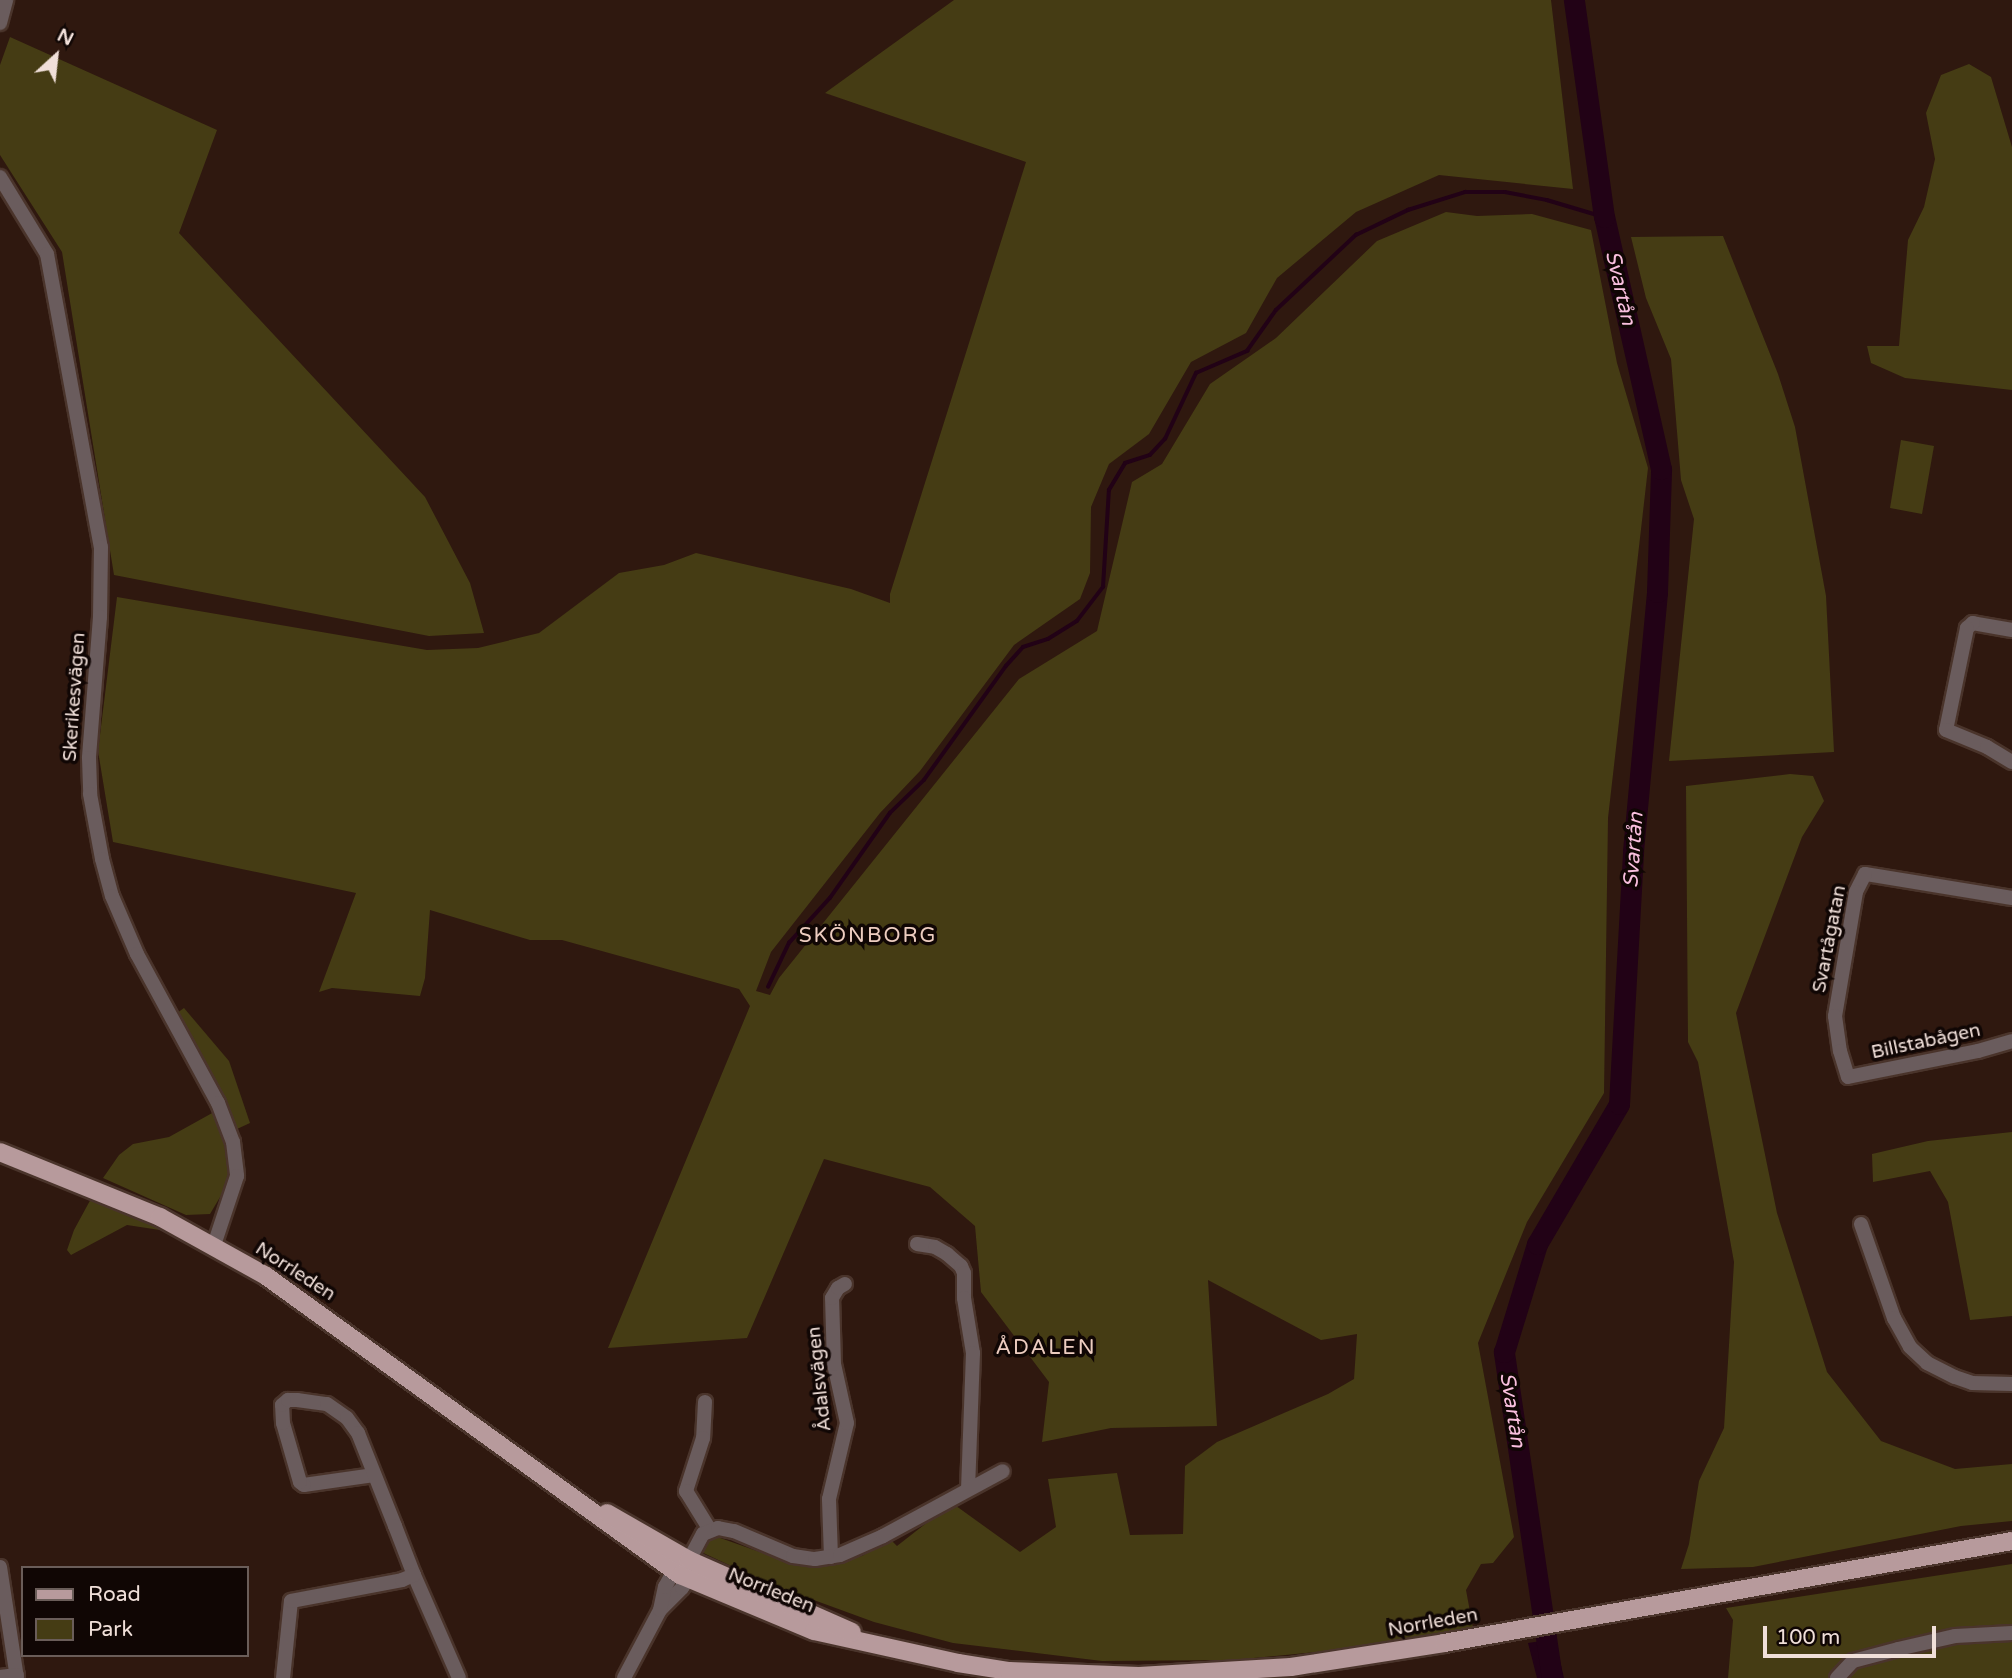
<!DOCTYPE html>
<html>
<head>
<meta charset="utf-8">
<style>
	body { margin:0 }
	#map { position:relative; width:2012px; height:1678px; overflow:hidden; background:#2f180f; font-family:"Varela Round",sans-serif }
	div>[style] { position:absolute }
	.green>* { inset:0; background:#453c14 }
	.water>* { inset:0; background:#220216 }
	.stream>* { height:3.5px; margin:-1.75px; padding:0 1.75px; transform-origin:1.75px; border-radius:1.75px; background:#220216 }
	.river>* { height:21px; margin:-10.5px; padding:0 10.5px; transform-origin:10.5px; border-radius:10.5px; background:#220216 }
	.roads { filter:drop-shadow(2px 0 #4a342b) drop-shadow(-2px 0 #4a342b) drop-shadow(0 2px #4a342b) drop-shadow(0 -2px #4a342b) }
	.minor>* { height:14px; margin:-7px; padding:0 7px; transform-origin:7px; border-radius:7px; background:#6a5c5d }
	.major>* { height:18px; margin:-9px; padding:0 9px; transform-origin:9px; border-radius:9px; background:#b79a9c }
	span { translate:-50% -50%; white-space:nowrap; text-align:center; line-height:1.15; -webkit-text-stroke:7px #100604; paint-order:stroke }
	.street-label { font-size:19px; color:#f0dfd9 }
	.water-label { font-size:21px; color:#f9bfde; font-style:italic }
	.neighbourhood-label { font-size:21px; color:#edcdc0; letter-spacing:2px }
	.legend { position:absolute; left:21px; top:1566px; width:228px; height:91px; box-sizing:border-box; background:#100604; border:2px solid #6a5d59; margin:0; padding:9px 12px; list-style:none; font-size:21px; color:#f0dfd9 }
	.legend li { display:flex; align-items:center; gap:14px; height:35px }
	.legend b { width:35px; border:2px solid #6a5d59 }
	.north { position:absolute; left:21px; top:21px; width:70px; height:70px; -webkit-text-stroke:5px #100604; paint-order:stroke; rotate:27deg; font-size:19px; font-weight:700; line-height:28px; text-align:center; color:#f0dfd9 }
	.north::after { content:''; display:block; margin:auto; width:24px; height:32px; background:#f0dfd9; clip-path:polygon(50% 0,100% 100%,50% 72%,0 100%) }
	.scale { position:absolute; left:1763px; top:1626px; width:173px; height:32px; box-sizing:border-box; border:4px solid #f0dfd9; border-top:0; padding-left:9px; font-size:21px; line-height:24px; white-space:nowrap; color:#f0dfd9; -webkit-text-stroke:5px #100604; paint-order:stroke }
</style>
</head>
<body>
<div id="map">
	<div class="green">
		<i style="clip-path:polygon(954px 0,1551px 0,1573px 189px,1439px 175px,1356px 212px,1277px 278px,1246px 333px,1191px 362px,1149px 434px,1109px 464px,1091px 507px,1090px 573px,1080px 599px,1014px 645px,920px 771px,880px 813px,771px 952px,756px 991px,770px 995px,779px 978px,1019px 679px,1097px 631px,1132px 482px,1162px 464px,1210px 384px,1276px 338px,1377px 241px,1446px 212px,1477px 216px,1532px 214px,1591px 230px,1617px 363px,1648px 468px,1608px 818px,1604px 1093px,1527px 1222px,1478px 1343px,1514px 1537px,1493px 1563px,1481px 1564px,1466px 1590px,1473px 1628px,1378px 1646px,1233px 1660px,1102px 1661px,953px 1643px,874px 1622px,770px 1584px,699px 1551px,712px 1535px,796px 1565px,862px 1556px,890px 1539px,897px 1546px,952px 1503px,1020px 1552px,1056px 1527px,1048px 1479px,1117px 1473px,1130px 1535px,1183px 1534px,1185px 1466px,1217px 1442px,1328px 1394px,1354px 1379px,1357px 1334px,1321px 1340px,1208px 1280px,1217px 1426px,1111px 1428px,1042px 1442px,1049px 1382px,981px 1292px,975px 1226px,930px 1187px,824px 1159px,747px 1338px,608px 1348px,750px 1006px,739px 989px,562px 940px,530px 940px,430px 910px,425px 978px,420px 996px,332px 988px,319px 992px,356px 893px,113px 842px,98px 751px,117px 597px,427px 650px,478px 648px,539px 633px,619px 573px,664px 565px,696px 553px,851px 589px,890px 603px,890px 594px,1026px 162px,825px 93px)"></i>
		<i style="clip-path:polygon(10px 37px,217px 130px,179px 233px,425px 497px,470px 583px,484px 633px,429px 636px,114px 575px,62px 252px,0 155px,0 65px)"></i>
		<i style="clip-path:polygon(1969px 64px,1991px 77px,2012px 147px,2012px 390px,1905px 378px,1871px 363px,1867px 346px,1899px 346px,1908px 240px,1924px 207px,1935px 159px,1926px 113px,1941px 75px)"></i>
		<i style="clip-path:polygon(1723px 236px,1778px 374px,1795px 427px,1826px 596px,1834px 752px,1669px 761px,1694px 519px,1681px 480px,1671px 359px,1646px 298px,1631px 237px)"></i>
		<i style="clip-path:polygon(1901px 440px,1934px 446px,1922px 514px,1890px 508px)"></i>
		<i style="clip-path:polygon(1790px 774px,1813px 776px,1824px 801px,1802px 837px,1736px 1013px,1777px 1213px,1827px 1372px,1881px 1441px,1955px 1469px,2012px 1464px,2012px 1521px,1961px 1526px,1753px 1567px,1681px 1569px,1689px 1544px,1699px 1481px,1724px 1428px,1734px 1262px,1698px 1062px,1688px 1042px,1686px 786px)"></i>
		<i style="clip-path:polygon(184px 1008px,229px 1061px,250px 1123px,237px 1129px,177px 1013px)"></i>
		<i style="clip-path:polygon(214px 1112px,227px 1144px,229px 1182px,210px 1214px,186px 1215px,103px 1178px,119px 1155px,133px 1144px,169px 1137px)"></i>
		<i style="clip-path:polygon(2012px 1132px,2012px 1316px,1970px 1320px,1948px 1202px,1930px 1171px,1873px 1182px,1872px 1154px,1928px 1141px)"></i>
		<i style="clip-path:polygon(93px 1195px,173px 1232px,127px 1225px,71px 1255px,67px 1250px,74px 1230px)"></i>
		<i style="clip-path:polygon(2012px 1564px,2012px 1678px,1728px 1678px,1733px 1620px,1726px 1608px)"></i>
	</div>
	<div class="water">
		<i style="clip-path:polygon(1555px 1639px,1564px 1678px,1537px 1678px,1528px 1643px)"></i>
	</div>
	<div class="stream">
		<i style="left:768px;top:987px;width:49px;rotate:-64.5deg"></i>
		<i style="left:789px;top:943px;width:61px;rotate:-47.7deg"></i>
		<i style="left:830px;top:898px;width:104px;rotate:-54.8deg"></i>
		<i style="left:890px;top:813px;width:47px;rotate:-44.1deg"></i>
		<i style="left:924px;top:780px;width:140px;rotate:-54.3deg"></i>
		<i style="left:1006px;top:666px;width:25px;rotate:-48deg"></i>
		<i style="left:1023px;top:647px;width:26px;rotate:-18deg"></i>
		<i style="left:1048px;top:639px;width:34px;rotate:-32deg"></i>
		<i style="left:1077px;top:621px;width:43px;rotate:-52.6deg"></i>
		<i style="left:1103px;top:587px;width:97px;rotate:-86.5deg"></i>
		<i style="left:1109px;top:490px;width:31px;rotate:-59deg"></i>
		<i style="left:1125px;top:463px;width:26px;rotate:-18deg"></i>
		<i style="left:1150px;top:455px;width:22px;rotate:-47deg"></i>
		<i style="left:1165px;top:439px;width:73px;rotate:-64.8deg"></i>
		<i style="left:1196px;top:373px;width:56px;rotate:-23.3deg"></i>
		<i style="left:1247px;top:351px;width:50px;rotate:-54.7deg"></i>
		<i style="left:1276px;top:310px;width:110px;rotate:-43.2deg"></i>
		<i style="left:1356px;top:235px;width:58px;rotate:-25.7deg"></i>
		<i style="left:1408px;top:210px;width:60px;rotate:-17.5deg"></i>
		<i style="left:1465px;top:192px;width:40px"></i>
		<i style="left:1505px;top:192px;width:43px;rotate:10.8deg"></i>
		<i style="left:1547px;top:200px;width:59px;rotate:16.6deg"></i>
	</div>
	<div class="river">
		<i style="left:1552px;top:1678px;width:330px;rotate:-98.4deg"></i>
		<i style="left:1504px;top:1352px;width:113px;rotate:-73deg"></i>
		<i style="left:1537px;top:1244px;width:162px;rotate:-59.6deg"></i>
		<i style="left:1619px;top:1104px;width:253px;rotate:-86.8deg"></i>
		<i style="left:1633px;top:851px;width:260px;rotate:-84.7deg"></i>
		<i style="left:1657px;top:592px;width:123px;rotate:-88.1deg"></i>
		<i style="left:1661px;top:469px;width:258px;rotate:-102.7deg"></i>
		<i style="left:1604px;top:217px;width:219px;rotate:-97.9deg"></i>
	</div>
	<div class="roads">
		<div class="minor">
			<i style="left:0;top:23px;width:24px;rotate:-75deg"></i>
			<i style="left:0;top:177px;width:90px;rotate:58.6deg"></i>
			<i style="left:47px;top:254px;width:298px;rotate:79.6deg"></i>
			<i style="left:101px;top:547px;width:70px;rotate:90.8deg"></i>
			<i style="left:100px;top:617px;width:141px;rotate:94.5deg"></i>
			<i style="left:89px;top:758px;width:36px;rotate:88deg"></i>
			<i style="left:90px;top:794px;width:66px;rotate:79.5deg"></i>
			<i style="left:102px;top:859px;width:38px;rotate:75deg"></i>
			<i style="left:112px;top:896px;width:63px;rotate:66.7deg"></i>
			<i style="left:137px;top:954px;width:170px;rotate:61.5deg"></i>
			<i style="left:218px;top:1103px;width:42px;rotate:69deg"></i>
			<i style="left:233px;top:1142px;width:34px;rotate:83deg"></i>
			<i style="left:237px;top:1176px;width:73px;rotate:108.4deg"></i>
			<i style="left:2012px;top:630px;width:40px;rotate:-170deg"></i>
			<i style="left:1973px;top:623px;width:8px;rotate:140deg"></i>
			<i style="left:1967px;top:628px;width:104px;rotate:101.6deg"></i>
			<i style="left:1946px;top:730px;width:44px;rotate:22.5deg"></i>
			<i style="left:1987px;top:747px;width:29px;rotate:31deg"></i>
			<i style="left:2012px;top:898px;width:149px;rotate:-170.7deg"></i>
			<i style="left:1865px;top:874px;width:20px;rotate:117deg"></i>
			<i style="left:1856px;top:892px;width:126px;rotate:99.6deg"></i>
			<i style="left:1835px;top:1016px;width:35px;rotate:82deg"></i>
			<i style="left:1840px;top:1051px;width:27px;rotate:73deg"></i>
			<i style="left:1848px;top:1077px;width:133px;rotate:-11.3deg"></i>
			<i style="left:1978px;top:1051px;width:35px;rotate:-16deg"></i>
			<i style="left:1861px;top:1224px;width:100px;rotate:70.7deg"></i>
			<i style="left:1894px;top:1318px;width:33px;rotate:61deg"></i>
			<i style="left:1910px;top:1347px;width:23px;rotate:43deg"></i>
			<i style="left:1927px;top:1363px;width:31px;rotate:27deg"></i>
			<i style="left:1955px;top:1377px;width:18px;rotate:19deg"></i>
			<i style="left:1972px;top:1383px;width:40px;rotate:1.4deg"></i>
			<i style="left:917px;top:1244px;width:18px;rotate:9deg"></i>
			<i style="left:935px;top:1247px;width:14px;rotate:30deg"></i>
			<i style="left:947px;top:1254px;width:18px;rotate:41deg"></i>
			<i style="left:961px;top:1266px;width:8px;rotate:67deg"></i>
			<i style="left:964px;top:1273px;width:25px;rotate:90deg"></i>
			<i style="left:964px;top:1298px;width:56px;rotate:80.7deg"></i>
			<i style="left:973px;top:1353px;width:136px;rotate:92.1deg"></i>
			<i style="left:705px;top:1402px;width:36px;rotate:93deg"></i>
			<i style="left:703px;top:1438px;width:56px;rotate:107.8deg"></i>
			<i style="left:686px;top:1491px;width:46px;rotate:58.4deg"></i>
			<i style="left:374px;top:1475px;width:71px;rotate:171.9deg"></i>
			<i style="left:304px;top:1485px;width:5px;rotate:-143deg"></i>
			<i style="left:300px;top:1482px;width:61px;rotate:-106.1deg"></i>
			<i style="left:283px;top:1423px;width:18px;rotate:-93deg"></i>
			<i style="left:282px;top:1405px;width:8px;rotate:-40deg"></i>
			<i style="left:288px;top:1400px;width:9px"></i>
			<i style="left:297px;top:1400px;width:30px;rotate:8deg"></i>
			<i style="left:327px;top:1404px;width:24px;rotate:35deg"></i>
			<i style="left:347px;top:1418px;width:19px;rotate:54deg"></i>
			<i style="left:358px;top:1433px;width:100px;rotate:68.3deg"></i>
			<i style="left:395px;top:1526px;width:53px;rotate:68.8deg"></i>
			<i style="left:414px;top:1575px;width:112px;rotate:66.4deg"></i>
			<i style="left:831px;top:1557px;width:58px;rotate:-92deg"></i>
			<i style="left:829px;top:1499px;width:78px;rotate:-76.7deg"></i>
			<i style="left:847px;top:1423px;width:60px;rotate:-102.4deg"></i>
			<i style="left:834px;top:1364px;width:66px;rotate:-91.7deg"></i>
			<i style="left:832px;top:1298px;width:12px;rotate:-59deg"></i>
			<i style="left:838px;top:1288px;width:8px;rotate:-30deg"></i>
			<i style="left:689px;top:1560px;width:30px;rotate:-62deg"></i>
			<i style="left:703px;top:1534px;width:16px;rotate:-22deg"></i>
			<i style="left:718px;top:1528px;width:16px;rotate:11deg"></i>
			<i style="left:734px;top:1531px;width:64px;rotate:23deg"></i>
			<i style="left:793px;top:1556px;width:22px;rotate:8deg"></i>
			<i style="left:815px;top:1559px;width:25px;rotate:-9deg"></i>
			<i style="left:840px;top:1555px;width:47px;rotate:-23.8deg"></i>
			<i style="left:883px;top:1536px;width:136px;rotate:-28.4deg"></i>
			<i style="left:0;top:1567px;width:112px;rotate:81.3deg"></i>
			<i style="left:661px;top:1609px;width:30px;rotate:-45deg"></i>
			<i style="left:682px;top:1588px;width:20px;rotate:-57deg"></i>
			<i style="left:0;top:1677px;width:17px;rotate:-7deg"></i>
			<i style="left:283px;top:1678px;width:77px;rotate:-84.1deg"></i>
			<i style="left:291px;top:1601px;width:113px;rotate:-10.7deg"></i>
			<i style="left:402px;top:1580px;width:13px;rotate:-23deg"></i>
			<i style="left:624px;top:1678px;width:77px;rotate:-62.1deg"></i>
			<i style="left:660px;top:1610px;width:24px;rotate:-78deg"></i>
			<i style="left:665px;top:1587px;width:26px;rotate:-61deg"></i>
			<i style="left:1837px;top:1678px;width:23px;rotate:-47deg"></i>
			<i style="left:1853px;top:1661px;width:47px;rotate:-14.9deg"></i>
			<i style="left:1898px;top:1649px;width:58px;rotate:-12.8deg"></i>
			<i style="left:1955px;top:1636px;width:57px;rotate:-3deg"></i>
		</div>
		<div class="major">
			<i style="left:0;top:1152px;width:173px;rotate:22.1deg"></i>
			<i style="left:160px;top:1217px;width:121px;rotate:29.1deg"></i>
			<i style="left:266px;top:1276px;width:511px;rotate:35.84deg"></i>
			<i style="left:680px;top:1575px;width:145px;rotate:22.7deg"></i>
			<i style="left:814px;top:1631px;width:148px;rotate:12.5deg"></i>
			<i style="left:958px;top:1663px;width:52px;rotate:8.9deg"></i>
			<i style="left:1009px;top:1671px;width:130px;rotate:2.2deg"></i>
			<i style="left:1139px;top:1676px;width:152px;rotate:-3.4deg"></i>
			<i style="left:1291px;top:1667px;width:155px;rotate:-8.9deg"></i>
			<i style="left:1444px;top:1643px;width:577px;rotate:-10.18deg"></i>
			<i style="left:607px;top:1513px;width:95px;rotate:29.8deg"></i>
			<i style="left:689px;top:1560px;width:178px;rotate:23.8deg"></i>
		</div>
	</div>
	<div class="street-label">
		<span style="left:75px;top:697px;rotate:-86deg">Skerikesvägen</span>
		<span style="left:1830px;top:939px;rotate:-79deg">Svartågatan</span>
		<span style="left:1926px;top:1042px;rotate:-12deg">Billstabågen</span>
		<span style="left:295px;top:1272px;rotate:33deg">Norrleden</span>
		<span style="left:820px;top:1379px;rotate:-96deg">Ådalsvägen</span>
		<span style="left:771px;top:1591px;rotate:22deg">Norrleden</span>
		<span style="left:1433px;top:1623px;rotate:-10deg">Norrleden</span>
	</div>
	<div class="water-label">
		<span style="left:1620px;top:288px;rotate:77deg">Svartån</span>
		<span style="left:1634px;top:850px;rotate:-86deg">Svartån</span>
		<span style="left:1512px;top:1410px;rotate:81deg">Svartån</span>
	</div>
	<div class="neighbourhood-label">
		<span style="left:868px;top:936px">SKÖNBORG</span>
		<span style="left:1046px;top:1348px">ÅDALEN</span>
	</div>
	<ul class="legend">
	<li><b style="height:9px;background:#b79a9c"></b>Road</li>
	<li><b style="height:19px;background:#453c14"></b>Park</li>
	</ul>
	<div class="north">N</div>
	<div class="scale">100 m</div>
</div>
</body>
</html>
